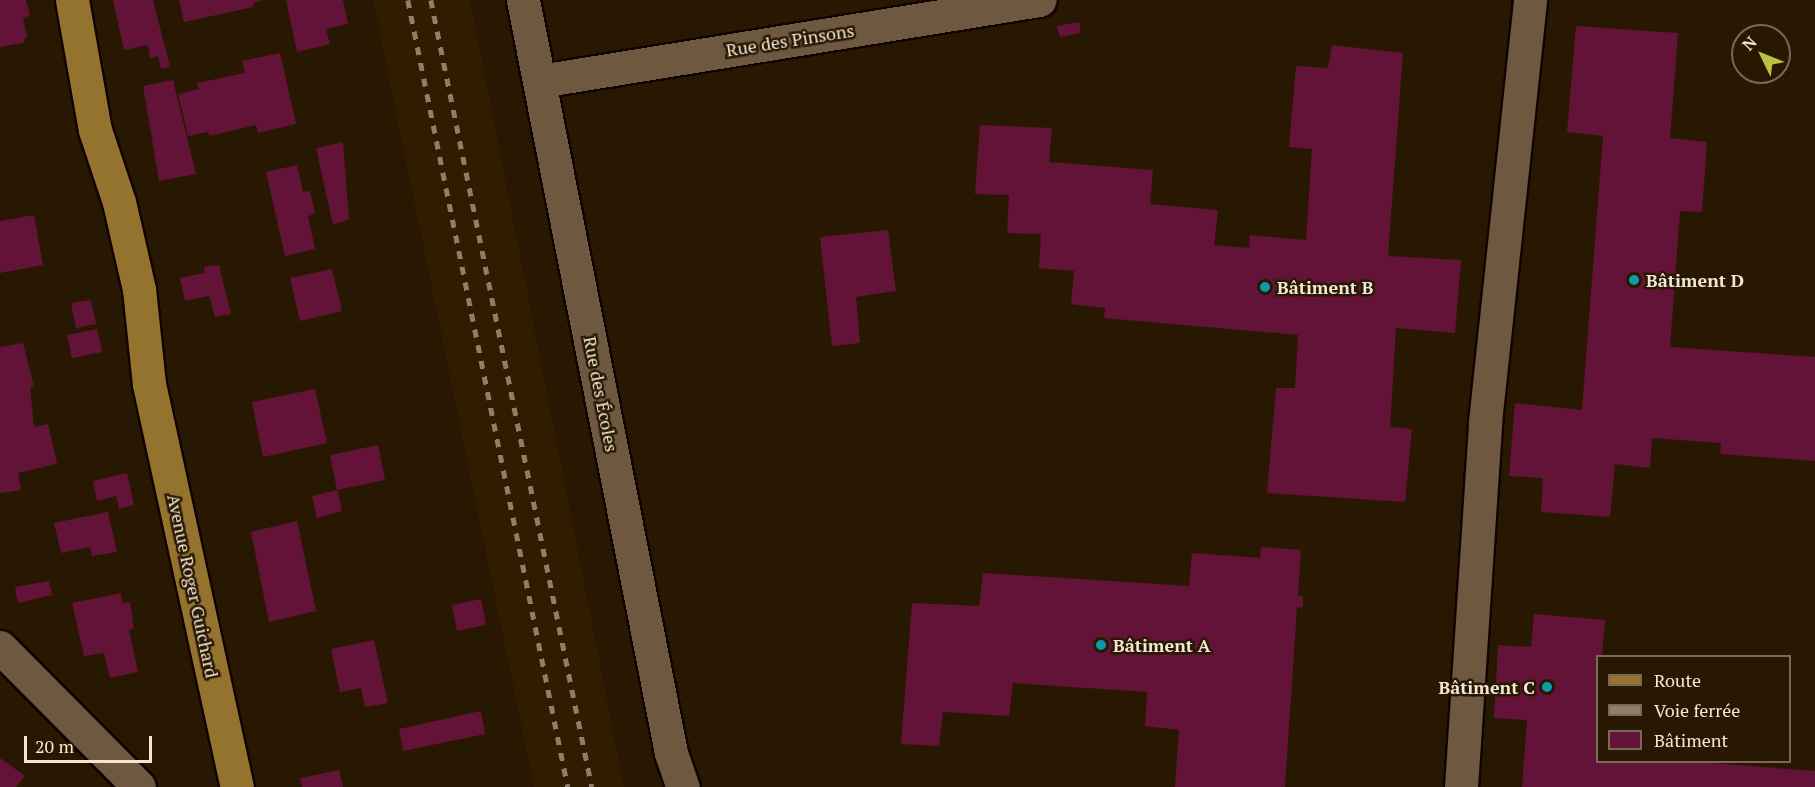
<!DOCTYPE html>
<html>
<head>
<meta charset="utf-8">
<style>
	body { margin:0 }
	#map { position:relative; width:1815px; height:787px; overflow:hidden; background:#291801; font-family:"PT Serif",serif }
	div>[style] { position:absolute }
	.built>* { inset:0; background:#321c00 }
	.building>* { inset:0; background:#621337 }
	.roads { filter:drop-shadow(2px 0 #110300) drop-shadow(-2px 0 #110300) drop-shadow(0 2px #110300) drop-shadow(0 -2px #110300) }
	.minor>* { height:33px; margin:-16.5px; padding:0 16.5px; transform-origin:16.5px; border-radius:16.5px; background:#6e5940 }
	.major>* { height:33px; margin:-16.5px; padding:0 16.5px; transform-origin:16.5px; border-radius:16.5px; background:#94732f }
	.rail>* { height:4.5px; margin-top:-2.25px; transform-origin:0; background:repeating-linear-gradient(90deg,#8d7f6c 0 8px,transparent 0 16px) }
	.dots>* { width:16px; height:16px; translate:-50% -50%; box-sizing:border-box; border:3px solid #291801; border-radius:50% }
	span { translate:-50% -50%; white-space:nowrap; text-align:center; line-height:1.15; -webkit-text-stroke:5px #291801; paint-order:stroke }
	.street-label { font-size:18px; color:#f2e6d7 }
	.poi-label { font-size:18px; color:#f2e6d7; font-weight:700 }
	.left { translate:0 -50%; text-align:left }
	.right { translate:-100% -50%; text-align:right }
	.legend { position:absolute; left:1596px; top:655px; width:195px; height:108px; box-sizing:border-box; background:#291801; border:2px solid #796a57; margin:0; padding:8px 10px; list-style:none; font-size:18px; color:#f2e6d7 }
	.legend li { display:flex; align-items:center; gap:12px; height:30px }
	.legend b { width:30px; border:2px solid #796a57 }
	.north { position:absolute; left:1731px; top:24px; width:60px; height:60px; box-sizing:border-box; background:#291801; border:2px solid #796a57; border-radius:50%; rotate:313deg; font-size:16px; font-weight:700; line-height:24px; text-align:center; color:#f2e6d7 }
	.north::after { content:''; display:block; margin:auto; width:21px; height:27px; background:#b9c046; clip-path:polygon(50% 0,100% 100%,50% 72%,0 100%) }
	.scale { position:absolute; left:24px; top:736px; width:128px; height:27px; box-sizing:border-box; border:3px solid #f2e6d7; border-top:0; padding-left:8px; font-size:18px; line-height:21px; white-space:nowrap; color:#f2e6d7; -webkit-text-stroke:4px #291801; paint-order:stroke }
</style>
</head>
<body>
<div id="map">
	<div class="built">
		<i style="clip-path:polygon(373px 0,470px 0,624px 787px,534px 787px)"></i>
	</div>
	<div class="building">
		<i style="clip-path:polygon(0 0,26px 0,30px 15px,23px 18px,27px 36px,23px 43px,0 47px)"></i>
		<i style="clip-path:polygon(113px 0,153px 0,170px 67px,161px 69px,158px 56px,150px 58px,148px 45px,124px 50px)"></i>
		<i style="clip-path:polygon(179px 0,261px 0,261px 1px,253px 3px,254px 7px,184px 22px)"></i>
		<i style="clip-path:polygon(286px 0,343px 0,348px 24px,326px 29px,330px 44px,297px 52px)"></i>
		<i style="clip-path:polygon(1079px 22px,1081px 33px,1060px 37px,1057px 26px)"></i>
		<i style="clip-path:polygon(1576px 26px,1678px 33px,1670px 138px,1707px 142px,1702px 212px,1680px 211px,1670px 347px,1815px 357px,1815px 461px,1720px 454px,1721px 443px,1652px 438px,1650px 468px,1615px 464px,1610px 517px,1541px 512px,1543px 478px,1509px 476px,1515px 403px,1582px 410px,1603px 136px,1567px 132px)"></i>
		<i style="clip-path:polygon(1332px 45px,1403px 53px,1388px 256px,1461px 260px,1455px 333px,1396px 328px,1390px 427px,1412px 429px,1405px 502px,1267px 493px,1276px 388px,1295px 388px,1298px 335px,1104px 318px,1105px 308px,1071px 304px,1074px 271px,1039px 268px,1041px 234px,1007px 233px,1009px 195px,975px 194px,980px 125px,1052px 128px,1049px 162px,1153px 170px,1150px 204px,1218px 210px,1214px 245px,1249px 248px,1250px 235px,1306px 240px,1312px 149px,1289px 147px,1296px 66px,1328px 68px)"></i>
		<i style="clip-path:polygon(280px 53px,296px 124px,258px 133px,256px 125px,209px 136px,208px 132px,188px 136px,178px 94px,199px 89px,197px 83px,245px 73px,242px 61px)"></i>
		<i style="clip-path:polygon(173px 80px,196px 174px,159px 181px,143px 86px)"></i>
		<i style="clip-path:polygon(343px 142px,349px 219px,333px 225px,316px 148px)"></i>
		<i style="clip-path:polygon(297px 165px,303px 192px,310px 191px,315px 214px,308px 216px,315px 249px,285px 256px,266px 172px)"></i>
		<i style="clip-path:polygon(34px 215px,43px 265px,0 273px,0 221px)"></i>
		<i style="clip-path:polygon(888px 230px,896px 291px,856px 297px,860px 343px,832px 346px,820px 237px)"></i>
		<i style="clip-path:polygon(219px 265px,231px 314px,215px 317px,209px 296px,185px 301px,180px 278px,205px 273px,204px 267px)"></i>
		<i style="clip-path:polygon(332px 269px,342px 311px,300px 321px,290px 278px)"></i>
		<i style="clip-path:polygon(91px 300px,96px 324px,76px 328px,71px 303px)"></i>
		<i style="clip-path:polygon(97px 329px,102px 352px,72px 358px,67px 335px)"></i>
		<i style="clip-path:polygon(23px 343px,34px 387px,30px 388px,34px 427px,48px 424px,57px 464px,18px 473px,21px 490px,0 493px,0 347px)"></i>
		<i style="clip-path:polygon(315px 389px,327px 443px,263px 457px,252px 402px)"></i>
		<i style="clip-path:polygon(378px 445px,385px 480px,337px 490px,342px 511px,317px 518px,312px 496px,337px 490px,330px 455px)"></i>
		<i style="clip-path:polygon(127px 473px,134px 505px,119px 509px,116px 496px,97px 501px,93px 481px)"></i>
		<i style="clip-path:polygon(108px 512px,117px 552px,92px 556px,90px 547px,61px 553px,54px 523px)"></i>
		<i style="clip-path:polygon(297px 521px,316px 611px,269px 622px,251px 532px)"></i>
		<i style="clip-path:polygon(1261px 547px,1301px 550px,1298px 595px,1303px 597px,1303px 607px,1297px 608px,1285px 787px,1175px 787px,1179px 730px,1145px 726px,1147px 692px,1013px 683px,1009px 716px,943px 712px,939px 746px,901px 744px,912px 603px,979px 606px,983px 573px,1189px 586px,1192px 553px,1260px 558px)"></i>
		<i style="clip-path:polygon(49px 581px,52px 595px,18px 603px,15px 587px)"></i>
		<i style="clip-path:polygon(121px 593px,122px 603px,130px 602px,134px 628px,129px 630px,138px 672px,110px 678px,104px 653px,84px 656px,72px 603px)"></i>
		<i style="clip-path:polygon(481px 599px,486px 625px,457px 631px,452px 605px)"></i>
		<i style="clip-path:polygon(1534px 614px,1605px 620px,1602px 656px,1598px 656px,1598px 762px,1699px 762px,1815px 771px,1815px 787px,1522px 787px,1527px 720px,1494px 718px,1498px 645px,1531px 647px)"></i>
		<i style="clip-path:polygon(374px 640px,388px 703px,365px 707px,361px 688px,340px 692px,331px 649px)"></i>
		<i style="clip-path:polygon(481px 711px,485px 734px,403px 751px,399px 729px)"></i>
		<i style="clip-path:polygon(0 758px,25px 776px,16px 787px,0 787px)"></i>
		<i style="clip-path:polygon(339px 770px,343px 787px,302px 787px,300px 778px)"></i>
	</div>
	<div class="roads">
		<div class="minor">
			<i style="left:523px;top:0;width:767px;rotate:78.88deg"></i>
			<i style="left:671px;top:753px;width:36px;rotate:71deg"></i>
			<i style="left:540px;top:81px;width:506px;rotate:-9.22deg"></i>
			<i style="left:0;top:647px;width:197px;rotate:45.2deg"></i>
			<i style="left:1461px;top:787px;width:366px;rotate:-86.2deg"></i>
			<i style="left:1485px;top:422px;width:424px;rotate:-83.9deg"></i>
		</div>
		<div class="major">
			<i style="left:72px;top:0;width:132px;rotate:80deg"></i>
			<i style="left:95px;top:130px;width:76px;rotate:71.6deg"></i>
			<i style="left:119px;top:202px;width:89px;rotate:77.1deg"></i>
			<i style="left:139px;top:289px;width:96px;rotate:84deg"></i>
			<i style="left:149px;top:384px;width:412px;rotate:77.7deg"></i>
		</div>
	</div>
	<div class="rail">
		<i style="left:408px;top:0;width:803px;rotate:78.51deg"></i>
		<i style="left:431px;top:0;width:803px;rotate:78.44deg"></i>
	</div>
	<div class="dots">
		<i style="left:1634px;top:280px;background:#0f9aa8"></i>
		<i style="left:1265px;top:287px;background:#0f9aa8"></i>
		<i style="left:1101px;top:645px;background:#0f9aa8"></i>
		<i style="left:1547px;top:687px;background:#0f9aa8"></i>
	</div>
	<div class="street-label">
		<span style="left:790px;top:40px;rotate:-9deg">Rue des Pinsons</span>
		<span style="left:601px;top:394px;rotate:79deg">Rue des Écoles</span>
		<span style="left:193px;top:586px;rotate:78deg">Avenue Roger Guichard</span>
	</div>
	<div class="poi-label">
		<span class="left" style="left:1646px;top:280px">Bâtiment D</span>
		<span class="left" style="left:1277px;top:287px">Bâtiment B</span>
		<span class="left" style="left:1113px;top:645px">Bâtiment A</span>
		<span class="right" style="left:1535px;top:687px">Bâtiment C</span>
	</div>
	<ul class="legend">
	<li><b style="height:8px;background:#94732f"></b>Route</li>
	<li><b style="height:8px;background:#8d7f6c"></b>Voie ferrée</li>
	<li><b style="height:16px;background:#621337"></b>Bâtiment</li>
	</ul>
	<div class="north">N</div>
	<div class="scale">20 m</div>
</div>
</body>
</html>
